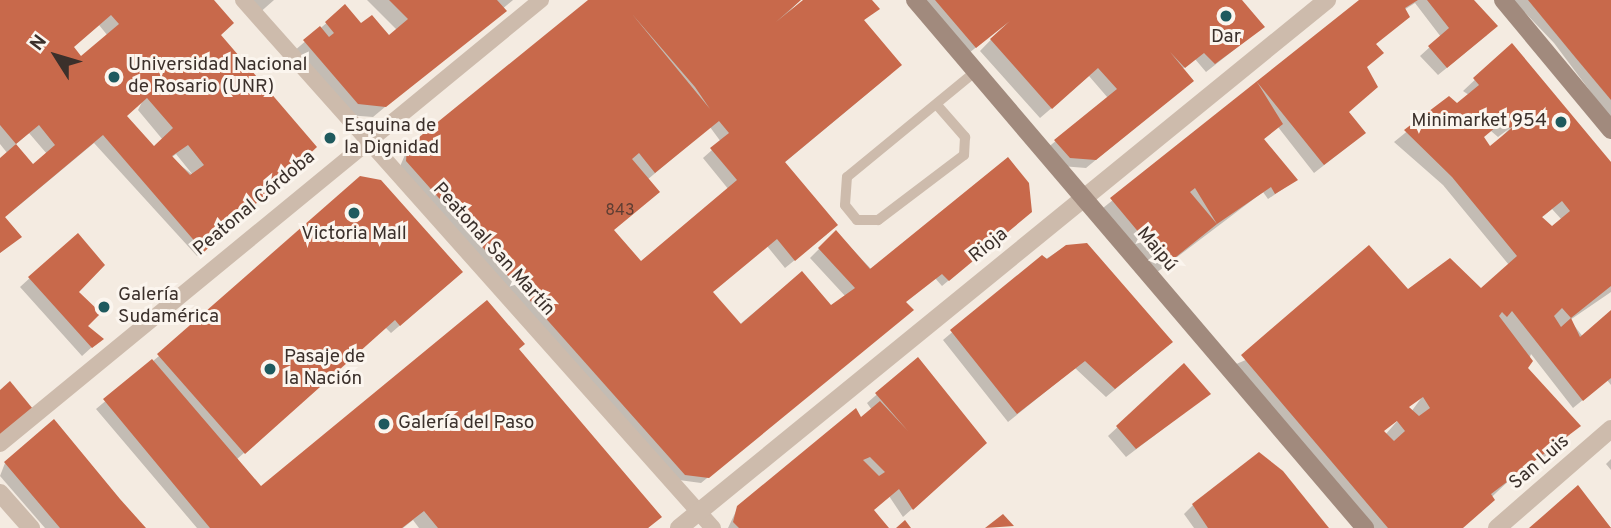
<!DOCTYPE html>
<html>
<head>
<meta charset="utf-8">
<style>
	body { margin:0 }
	#map { position:relative; width:1611px; height:528px; overflow:hidden; background:#f4ebe1; font-family:Overpass,sans-serif }
	div>[style] { position:absolute }
	.shadow>* { inset:0; background:#0003 }
	.building>* { inset:0; background:#c8694b }
	.service>* { height:10px; margin:-5px; padding:0 5px; transform-origin:5px; border-radius:5px; background:#cdbbac }
	.pedestrian>* { height:16px; margin:-8px; padding:0 8px; transform-origin:8px; border-radius:8px; background:#cdbbac }
	.minor>* { height:18px; margin:-9px; padding:0 9px; transform-origin:9px; border-radius:9px; background:#cdbbac }
	.secondary>* { height:18px; margin:-9px; padding:0 9px; transform-origin:9px; border-radius:9px; background:#a18a7d }
	.dots>* { width:19px; height:19px; translate:-50% -50%; box-sizing:border-box; border:4px solid #fbf5ee; border-radius:50% }
	span { translate:-50% -50%; white-space:nowrap; text-align:center; line-height:1.15; -webkit-text-stroke:6px #fbf5ee; paint-order:stroke }
	.number-label { font-size:16px; color:#5e3e33 }
	.number-label span { -webkit-text-stroke-width:0 }
	.poi-label { font-size:19px; color:#3b302b }
	.left { translate:0 -50%; text-align:left }
	.right { translate:-100% -50%; text-align:right }
	.street-label { font-size:19px; color:#3b302b }
	.north { position:absolute; left:21px; top:21px; width:70px; height:70px; -webkit-text-stroke:5px #fbf5ee; paint-order:stroke; rotate:307deg; font-size:19px; font-weight:700; line-height:28px; text-align:center; color:#3b302b }
	.north::after { content:''; display:block; margin:auto; width:24px; height:32px; background:#3b302b; clip-path:polygon(50% 0,100% 100%,50% 72%,0 100%) }
</style>
</head>
<body>
<div id="map">
	<div class="shadow">
		<i style="clip-path:polygon(evenodd,0 0,212px 0,245px 215px,197px 256px,94px 143px,4px 218px,20px 237px,0 253px,0 160px,8px 154px,0 144px,0 0,99px 25px,108px 36px,75px 64px,72px 48px,99px 25px,0 0,143px 100px,138px 110px,163px 140px,154px 149px,125px 116px,143px 100px,0 0,29px 133px,47px 154px,33px 167px,15px 145px,29px 133px,0 0,176px 154px,193px 175px,171px 158px,176px 154px)"></i>
		<i style="clip-path:polygon(244px 0,274px 0,257px 15px)"></i>
		<i style="clip-path:polygon(367px 0,513px 0,373px 117px,347px 115px,293px 52px,345px 7px,361px 26px,389px 37px,397px 30px)"></i>
		<i style="clip-path:polygon(evenodd,593px 0,800px 0,782px 19px,806px 0,869px 0,877px 9px,863px 21px,891px 74px,784px 163px,827px 234px,785px 268px,767px 246px,712px 292px,739px 325px,777px 293px,832px 376px,701px 483px,679px 480px,398px 171px,408px 148px,593px 0,710px 127px,721px 142px,703px 158px,729px 190px,640px 263px,612px 231px,647px 180px,710px 127px)"></i>
		<i style="clip-path:polygon(914px 0,1240px 0,1263px 27px,1206px 72px,1195px 59px,1182px 69px,1192px 81px,1086px 168px,1061px 166px,1046px 149px,1108px 98px,1089px 76px,1040px 118px,980px 51px,1010px 20px,969px 53px)"></i>
		<i style="clip-path:polygon(1362px 0,1471px 0,1487px 35px,1438px 75px,1420px 56px,1441px 37px,1415px 3px,1404px 10px,1375px 45px,1348px 112px,1355px 141px,1314px 173px,1278px 127px,1263px 140px,1296px 180px,1268px 199px,1263px 192px,1156px 273px,1103px 208px)"></i>
		<i style="clip-path:polygon(1513px 0,1611px 0,1611px 119px,1554px 43px)"></i>
		<i style="clip-path:polygon(evenodd,1512px 45px,1611px 165px,1611px 292px,1570px 320px,1583px 337px,1611px 311px,1611px 385px,1607px 380px,1573px 408px,1531px 354px,1526px 368px,1570px 434px,1541px 460px,1536px 455px,1459px 528px,1368px 528px,1234px 365px,1408px 291px,1481px 291px,1509px 265px,1443px 185px,1394px 142px,1448px 98px,1457px 105px,1469px 95px,1463px 91px,1512px 45px,1510px 128px,1490px 149px,1482px 138px,1491px 131px,1498px 137px,1510px 128px,1512px 45px,1552px 209px,1562px 220px,1551px 229px,1541px 218px,1552px 209px,1512px 45px,1425px 393px,1411px 412px,1407px 408px,1425px 393px,1512px 45px,1400px 418px,1385px 435px,1381px 431px,1400px 418px)"></i>
		<i style="clip-path:polygon(1008px 159px,967px 265px,942px 286px,935px 278px,831px 308px,846px 297px,810px 258px,836px 232px,872px 270px)"></i>
		<i style="clip-path:polygon(77px 235px,76px 292px,92px 347px,82px 356px,20px 287px)"></i>
		<i style="clip-path:polygon(1066px 246px,1162px 350px,1106px 397px,1075px 368px,1008px 422px,943px 340px,1015px 279px)"></i>
		<i style="clip-path:polygon(452px 281px,391px 333px,385px 327px,236px 460px,244px 499px,517px 349px,660px 517px,648px 528px,419px 528px,413px 520px,403px 528px,197px 528px,96px 409px,159px 356px)"></i>
		<i style="clip-path:polygon(918px 359px,976px 452px,903px 517px,889px 496px,872px 511px,887px 528px,728px 528px,738px 507px,872px 410px,867px 403px)"></i>
		<i style="clip-path:polygon(1184px 366px,1209px 394px,1126px 457px,1108px 436px)"></i>
		<i style="clip-path:polygon(1611px 459px,1611px 470px,1606px 464px)"></i>
		<i style="clip-path:polygon(5px 463px,144px 528px,45px 528px,0 476px)"></i>
		<i style="clip-path:polygon(1578px 488px,1611px 528px,1532px 528px)"></i>
		<i style="clip-path:polygon(1193px 505px,1326px 528px,1194px 528px,1184px 514px)"></i>
	</div>
	<div class="building">
		<i style="clip-path:polygon(evenodd,0 0,214px 0,234px 23px,221px 35px,317px 147px,204px 252px,103px 135px,5px 217px,22px 237px,0 253px,0 158px,16px 144px,33px 164px,55px 145px,39px 125px,16px 144px,0 125px,0 0,111px 15px,119px 24px,81px 56px,74px 47px,111px 15px,0 0,147px 98px,173px 128px,154px 146px,127px 116px,147px 98px,0 0,188px 145px,204px 165px,190px 175px,172px 156px,188px 145px)"></i>
		<i style="clip-path:polygon(389px 0,497px 0,507px 11px,386px 107px,358px 104px,303px 40px,320px 26px,329px 37px,334px 33px,325px 22px,345px 4px,361px 23px,372px 15px,389px 35px,408px 19px)"></i>
		<i style="clip-path:polygon(evenodd,588px 0,801px 0,776px 22px,803px 0,872px 0,880px 9px,864px 20px,902px 65px,785px 162px,838px 225px,795px 261px,777px 239px,713px 292px,741px 324px,802px 271px,831px 305px,855px 288px,818px 248px,836px 230px,870px 269px,1008px 157px,1029px 183px,1032px 212px,949px 281px,942px 274px,906px 302px,914px 310px,709px 478px,685px 475px,406px 161px,407px 147px,588px 0,632px 14px,695px 87px,710px 109px,632px 14px,588px 0,719px 121px,729px 133px,710px 148px,737px 180px,641px 261px,614px 230px,660px 192px,632px 159px,639px 153px,655px 173px,719px 121px)"></i>
		<i style="clip-path:polygon(935px 0,1242px 0,1265px 27px,1215px 64px,1204px 53px,1185px 68px,1170px 52px,1194px 81px,1096px 160px,1070px 158px,1054px 140px,1117px 89px,1098px 68px,1052px 109px,990px 39px,1010px 21px,976px 48px)"></i>
		<i style="clip-path:polygon(1359px 0,1418px 0,1405px 8px,1410px 17px,1376px 44px,1384px 53px,1367px 67px,1378px 87px,1349px 112px,1366px 133px,1324px 165px,1257px 82px,1283px 124px,1264px 139px,1298px 180px,1275px 194px,1271px 187px,1217px 224px,1195px 188px,1190px 192px,1217px 224px,1166px 265px,1110px 198px)"></i>
		<i style="clip-path:polygon(1427px 0,1474px 0,1498px 26px,1447px 68px,1428px 46px,1449px 28px)"></i>
		<i style="clip-path:polygon(1528px 0,1611px 0,1611px 100px,1575px 57px)"></i>
		<i style="clip-path:polygon(evenodd,1512px 43px,1611px 162px,1611px 286px,1571px 318px,1580px 337px,1611px 310px,1611px 378px,1583px 401px,1512px 311px,1507px 317px,1502px 312px,1499px 316px,1533px 361px,1528px 368px,1581px 426px,1491px 494px,1495px 500px,1463px 528px,1388px 528px,1241px 355px,1369px 245px,1408px 289px,1450px 258px,1481px 288px,1517px 256px,1452px 177px,1404px 130px,1449px 96px,1457px 103px,1479px 85px,1473px 78px,1512px 43px,1530px 113px,1490px 146px,1484px 137px,1503px 121px,1510px 128px,1530px 113px,1512px 43px,1562px 201px,1570px 211px,1552px 226px,1542px 217px,1562px 201px,1512px 43px,1562px 308px,1571px 318px,1561px 327px,1554px 316px,1562px 308px,1512px 43px,1423px 397px,1430px 408px,1419px 416px,1409px 407px,1423px 397px,1512px 43px,1397px 421px,1405px 431px,1394px 441px,1384px 431px,1397px 421px)"></i>
		<i style="clip-path:polygon(360px 176px,381px 180px,463px 272px,400px 326px,395px 320px,245px 454px,157px 354px)"></i>
		<i style="clip-path:polygon(78px 233px,105px 265px,79px 292px,101px 313px,88px 326px,104px 339px,92px 348px,28px 277px)"></i>
		<i style="clip-path:polygon(1087px 243px,1173px 342px,1115px 389px,1085px 361px,1017px 414px,950px 330px,1042px 255px,1047px 259px,1066px 245px)"></i>
		<i style="clip-path:polygon(487px 300px,525px 344px,519px 349px,662px 517px,648px 528px,438px 528px,424px 511px,402px 528px,210px 528px,103px 399px,152px 359px,261px 486px)"></i>
		<i style="clip-path:polygon(evenodd,918px 357px,987px 443px,913px 510px,899px 489px,874px 510px,889px 528px,739px 528px,733px 522px,737px 506px,856px 408px,861px 417px,880px 401px,908px 431px,875px 393px,918px 357px,870px 457px,885px 472px,879px 476px,863px 460px,870px 457px)"></i>
		<i style="clip-path:polygon(1184px 363px,1211px 394px,1136px 449px,1116px 426px)"></i>
		<i style="clip-path:polygon(10px 381px,33px 409px,0 436px,0 390px)"></i>
		<i style="clip-path:polygon(54px 419px,120px 499px,146px 528px,60px 528px,4px 462px)"></i>
		<i style="clip-path:polygon(1259px 452px,1283px 471px,1329px 528px,1208px 528px,1192px 504px)"></i>
		<i style="clip-path:polygon(1578px 485px,1611px 528px,1529px 528px,1544px 515px)"></i>
		<i style="clip-path:polygon(1003px 514px,1014px 526px,985px 528px)"></i>
		<i style="clip-path:polygon(905px 520px,911px 528px,896px 528px)"></i>
	</div>
	<div class="service">
		<i style="left:937px;top:105px;width:43px;rotate:48.8deg"></i>
		<i style="left:965px;top:137px;width:18px;rotate:93deg"></i>
		<i style="left:964px;top:155px;width:108px;rotate:142.9deg"></i>
		<i style="left:878px;top:220px;width:21px;rotate:180deg"></i>
		<i style="left:857px;top:220px;width:19px;rotate:-129deg"></i>
		<i style="left:845px;top:205px;width:28px;rotate:-86deg"></i>
		<i style="left:847px;top:177px;width:167px;rotate:-39.4deg"></i>
	</div>
	<div class="pedestrian">
		<i style="left:243px;top:0;width:707px;rotate:48.33deg"></i>
		<i style="left:0;top:444px;width:700px;rotate:-39.38deg"></i>
	</div>
	<div class="minor">
		<i style="left:0;top:493px;width:47px;rotate:48.5deg"></i>
		<i style="left:679px;top:528px;width:836px;rotate:-39.17deg"></i>
		<i style="left:1497px;top:528px;width:151px;rotate:-41deg"></i>
	</div>
	<div class="secondary">
		<i style="left:915px;top:0;width:694px;rotate:49.56deg"></i>
		<i style="left:1503px;top:0;width:169px;rotate:50.3deg"></i>
	</div>
	<div class="dots">
		<i style="left:1226px;top:16px;background:#1f5a5e"></i>
		<i style="left:114px;top:77px;background:#1f5a5e"></i>
		<i style="left:1561px;top:122px;background:#1f5a5e"></i>
		<i style="left:330px;top:138px;background:#1f5a5e"></i>
		<i style="left:354px;top:213px;background:#1f5a5e"></i>
		<i style="left:104px;top:307px;background:#1f5a5e"></i>
		<i style="left:270px;top:369px;background:#1f5a5e"></i>
		<i style="left:384px;top:424px;background:#1f5a5e"></i>
	</div>
	<div class="number-label">
		<span style="left:620px;top:211px">843</span>
	</div>
	<div class="poi-label">
		<span style="left:1226px;top:38px">Dar</span>
		<span class="left" style="left:128px;top:77px">Universidad Nacional<br>de Rosario (UNR)</span>
		<span class="right" style="left:1547px;top:122px">Minimarket 954</span>
		<span class="left" style="left:344px;top:138px">Esquina de<br>la Dignidad</span>
		<span style="left:354px;top:235px">Victoria Mall</span>
		<span class="left" style="left:118px;top:307px">Galería<br>Sudamérica</span>
		<span class="left" style="left:284px;top:369px">Pasaje de<br>la Nación</span>
		<span class="left" style="left:398px;top:424px">Galería del Paso</span>
	</div>
	<div class="street-label">
		<span style="left:255px;top:204px;rotate:-40deg">Peatonal Córdoba</span>
		<span style="left:989px;top:246px;rotate:-39deg">Rioja</span>
		<span style="left:493px;top:250px;rotate:48deg">Peatonal San Martín</span>
		<span style="left:1156px;top:250px;rotate:50deg">Maipú</span>
		<span style="left:1540px;top:463px;rotate:-41deg">San Luis</span>
	</div>
	<div class="north">N</div>
</div>
</body>
</html>
